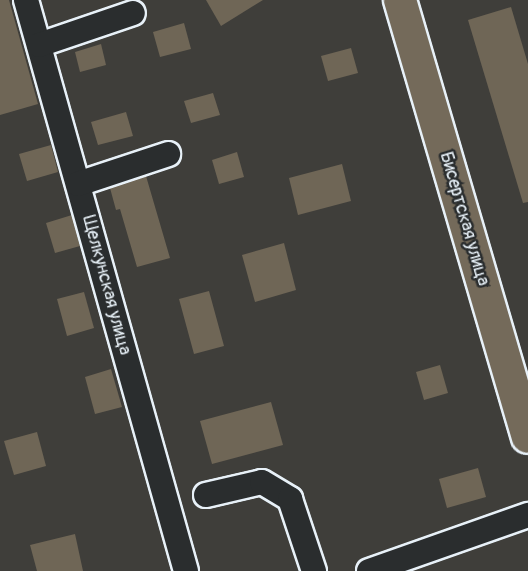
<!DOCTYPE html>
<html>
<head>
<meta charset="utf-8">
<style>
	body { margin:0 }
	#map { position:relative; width:528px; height:571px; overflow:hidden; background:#3f3e3a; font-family:Pangolin,sans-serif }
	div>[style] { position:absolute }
	.building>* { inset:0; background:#6f6656 }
	.roads { filter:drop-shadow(2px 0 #e8f1f8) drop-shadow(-2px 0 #e8f1f8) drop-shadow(0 2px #e8f1f8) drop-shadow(0 -2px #e8f1f8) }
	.minor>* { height:24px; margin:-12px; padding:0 12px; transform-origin:12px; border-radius:12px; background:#2a2d2e }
	.major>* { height:32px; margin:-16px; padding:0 16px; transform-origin:16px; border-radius:16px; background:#746a5a }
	span { translate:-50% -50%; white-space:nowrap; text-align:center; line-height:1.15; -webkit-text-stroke:5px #2a2d2e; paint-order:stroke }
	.street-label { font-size:18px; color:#e8f1f8 }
</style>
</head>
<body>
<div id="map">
	<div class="building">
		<i style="clip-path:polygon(0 0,9px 0,38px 104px,0 115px)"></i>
		<i style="clip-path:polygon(206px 0,263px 0,221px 26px)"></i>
		<i style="clip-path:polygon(511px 7px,528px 64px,528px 202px,523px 203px,468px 20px)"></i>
		<i style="clip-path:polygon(184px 23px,191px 49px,160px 57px,153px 32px)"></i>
		<i style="clip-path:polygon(101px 44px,106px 65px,80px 72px,75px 52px)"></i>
		<i style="clip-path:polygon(351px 48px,358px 73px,328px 81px,321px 56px)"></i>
		<i style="clip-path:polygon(213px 93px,220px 115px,191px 123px,184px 101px)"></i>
		<i style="clip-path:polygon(126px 112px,133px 136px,98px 145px,91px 122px)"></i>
		<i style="clip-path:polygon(51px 145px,58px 172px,27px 181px,19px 154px)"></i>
		<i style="clip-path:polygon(237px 152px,244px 177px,219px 184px,212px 160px)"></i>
		<i style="clip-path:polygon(342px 164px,351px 201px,298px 215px,289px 178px)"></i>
		<i style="clip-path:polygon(146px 176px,170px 258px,137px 267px,120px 209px,116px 210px,110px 188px)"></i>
		<i style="clip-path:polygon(72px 215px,80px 246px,55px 253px,46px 223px)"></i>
		<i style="clip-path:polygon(284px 243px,296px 290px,255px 302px,242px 255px)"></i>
		<i style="clip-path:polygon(209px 291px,224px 346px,194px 354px,179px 299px)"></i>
		<i style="clip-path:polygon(84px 292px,94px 328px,67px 336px,57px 299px)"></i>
		<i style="clip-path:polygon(440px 365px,448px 393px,424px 400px,416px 372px)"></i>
		<i style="clip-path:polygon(111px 369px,122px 407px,95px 414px,85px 377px)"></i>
		<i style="clip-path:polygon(271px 402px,283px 445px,212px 464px,200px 421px)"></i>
		<i style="clip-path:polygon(37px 432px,46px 466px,14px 475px,4px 441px)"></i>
		<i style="clip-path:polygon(478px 468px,486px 497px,447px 508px,439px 479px)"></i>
		<i style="clip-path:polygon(75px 534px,83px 571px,37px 571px,30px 545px)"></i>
	</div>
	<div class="roads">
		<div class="minor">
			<i style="left:26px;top:0;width:593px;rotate:74.35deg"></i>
			<i style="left:39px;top:45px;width:99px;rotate:-18.8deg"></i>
			<i style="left:78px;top:184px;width:95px;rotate:-18.4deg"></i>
			<i style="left:206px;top:495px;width:57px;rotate:-13.1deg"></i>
			<i style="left:262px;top:482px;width:33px;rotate:31deg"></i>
			<i style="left:290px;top:499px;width:76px;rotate:71.6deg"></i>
			<i style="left:369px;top:571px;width:169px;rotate:-19.4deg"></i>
		</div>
		<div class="major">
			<i style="left:400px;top:0;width:455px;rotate:73.7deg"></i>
		</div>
	</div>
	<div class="street-label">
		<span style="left:464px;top:219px;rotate:74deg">Бисертская улица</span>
		<span style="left:106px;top:285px;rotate:75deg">Щелкунская улица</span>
	</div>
</div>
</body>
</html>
